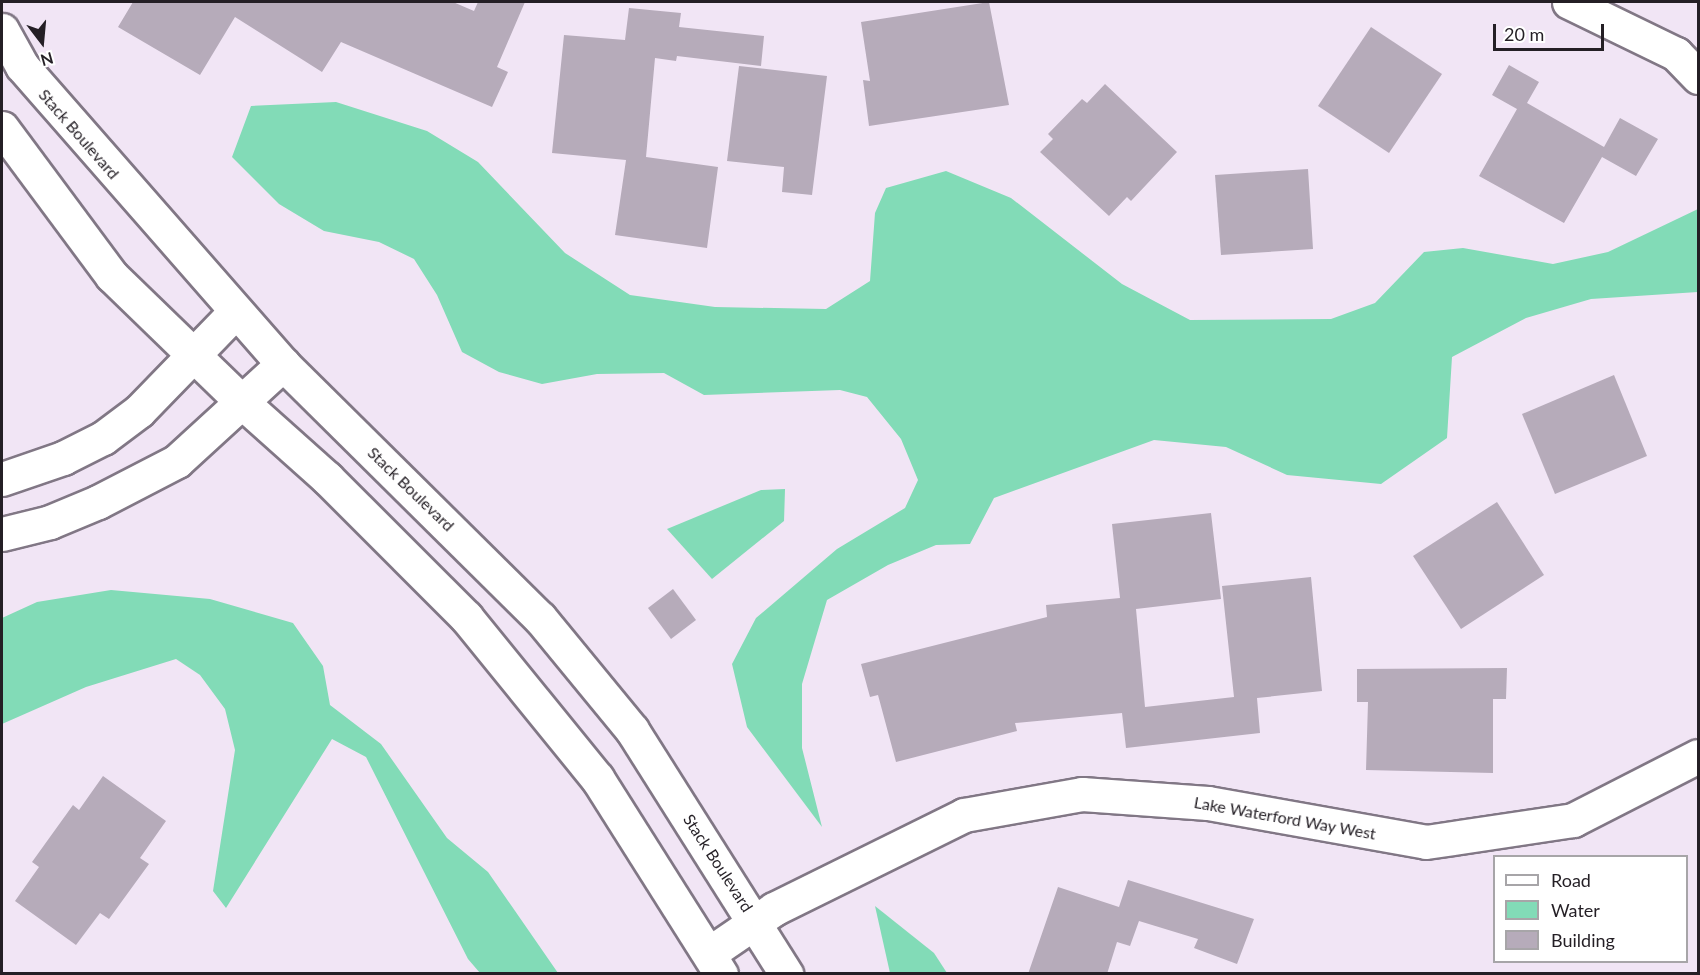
<!DOCTYPE html>
<html>
<head>
<meta charset="utf-8">
<style>
	body { margin:0 }
	#map { position:relative; width:1700px; height:975px; overflow:hidden; background:#f1e5f5; font-family:Lato,sans-serif }
	div>[style] { position:absolute }
	.water>* { inset:0; background:#82dbb7 }
	.building>* { inset:0; background:#b6abba }
	.roads { filter:drop-shadow(2px 0 #817785) drop-shadow(-2px 0 #817785) drop-shadow(0 2px #817785) drop-shadow(0 -2px #817785) }
	.street>* { height:33px; margin:-16.5px; padding:0 16.5px; transform-origin:16.5px; border-radius:16.5px; background:#fff }
	.secondary>* { height:33px; margin:-16.5px; padding:0 16.5px; transform-origin:16.5px; border-radius:16.5px; background:#fff }
	span { translate:-50% -50%; white-space:nowrap; text-align:center; line-height:1.15; -webkit-text-stroke:4.5px #fff; paint-order:stroke }
	.street-label { font-size:16px; color:#241f25 }
	.frame { position:absolute; inset:0; border:3px solid #241f25; pointer-events:none }
	.legend { position:absolute; left:1493px; top:855px; width:195px; height:108px; box-sizing:border-box; background:#fff; border:2px solid #a7a5a8; margin:0; padding:8px 10px; list-style:none; font-size:18px; color:#241f25 }
	.legend li { display:flex; align-items:center; gap:12px; height:30px }
	.legend b { width:30px; border:2px solid #a7a5a8 }
	.north { position:absolute; left:12px; top:12px; width:60px; height:60px; -webkit-text-stroke:4px #fff; paint-order:stroke; rotate:164deg; font-size:16px; font-weight:700; line-height:24px; text-align:center; color:#241f25 }
	.north::after { content:''; display:block; margin:auto; width:21px; height:27px; background:#241f25; clip-path:polygon(50% 0,100% 100%,50% 72%,0 100%) }
	.scale { position:absolute; left:1493px; top:24px; width:111px; height:27px; box-sizing:border-box; border:3px solid #241f25; border-top:0; padding-left:8px; font-size:18px; line-height:21px; white-space:nowrap; color:#241f25; -webkit-text-stroke:4px #fff; paint-order:stroke }
</style>
</head>
<body>
<div id="map">
	<div class="water">
		<i style="clip-path:polygon(336px 102px,427px 131px,478px 162px,565px 253px,630px 295px,715px 307px,826px 309px,870px 281px,875px 213px,886px 188px,946px 171px,1011px 198px,1122px 284px,1190px 320px,1331px 319px,1375px 303px,1424px 252px,1463px 248px,1553px 264px,1608px 252px,1698px 209px,1698px 292px,1591px 299px,1526px 318px,1452px 357px,1447px 438px,1381px 484px,1287px 475px,1226px 447px,1154px 440px,994px 498px,970px 544px,936px 545px,888px 565px,827px 600px,802px 684px,802px 748px,822px 827px,747px 727px,732px 664px,756px 618px,837px 549px,905px 508px,918px 480px,901px 439px,867px 397px,840px 390px,704px 395px,664px 373px,597px 374px,542px 384px,499px 372px,462px 352px,437px 295px,414px 259px,379px 242px,324px 231px,279px 204px,232px 157px,251px 106px)"></i>
		<i style="clip-path:polygon(785px 489px,784px 521px,712px 579px,667px 529px,761px 490px)"></i>
		<i style="clip-path:polygon(111px 590px,210px 599px,293px 623px,323px 666px,330px 705px,381px 744px,447px 838px,488px 872px,558px 973px,480px 973px,468px 959px,366px 757px,332px 739px,226px 908px,213px 891px,235px 750px,225px 709px,200px 675px,176px 659px,86px 687px,2px 724px,2px 618px,37px 602px)"></i>
		<i style="clip-path:polygon(875px 906px,934px 953px,947px 973px,890px 973px)"></i>
	</div>
	<div class="building">
		<i style="clip-path:polygon(133px 2px,453px 2px,474px 11px,478px 2px,525px 2px,497px 67px,508px 72px,492px 107px,341px 42px,322px 72px,235px 17px,200px 75px,118px 27px)"></i>
		<i style="clip-path:polygon(989px 2px,1009px 105px,869px 126px,863px 80px,870px 81px,861px 22px)"></i>
		<i style="clip-path:polygon(629px 8px,681px 13px,679px 27px,764px 36px,761px 66px,677px 56px,676px 61px,655px 58px,646px 157px,718px 167px,707px 248px,615px 235px,626px 160px,552px 153px,564px 35px,625px 40px)"></i>
		<i style="clip-path:polygon(1371px 27px,1442px 74px,1389px 153px,1318px 106px)"></i>
		<i style="clip-path:polygon(1509px 65px,1539px 82px,1527px 103px,1604px 147px,1620px 118px,1658px 139px,1636px 176px,1602px 157px,1564px 223px,1479px 176px,1517px 109px,1492px 95px)"></i>
		<i style="clip-path:polygon(739px 66px,827px 76px,812px 195px,782px 192px,784px 167px,727px 161px)"></i>
		<i style="clip-path:polygon(1105px 84px,1177px 152px,1131px 201px,1127px 197px,1109px 216px,1040px 152px,1053px 139px,1048px 134px,1082px 99px,1087px 103px)"></i>
		<i style="clip-path:polygon(1308px 169px,1313px 249px,1221px 255px,1215px 175px)"></i>
		<i style="clip-path:polygon(1614px 375px,1647px 456px,1555px 494px,1522px 414px)"></i>
		<i style="clip-path:polygon(1497px 502px,1544px 575px,1461px 629px,1413px 556px)"></i>
		<i style="clip-path:polygon(1211px 513px,1221px 599px,1136px 609px,1145px 707px,1234px 697px,1222px 586px,1311px 577px,1322px 691px,1257px 698px,1260px 733px,1126px 748px,1122px 713px,1015px 723px,1017px 731px,896px 762px,878px 695px,870px 697px,861px 664px,1047px 617px,1046px 605px,1120px 598px,1112px 524px)"></i>
		<i style="clip-path:polygon(673px 589px,696px 620px,671px 639px,648px 608px)"></i>
		<i style="clip-path:polygon(1507px 668px,1506px 699px,1493px 699px,1493px 773px,1366px 770px,1368px 702px,1357px 702px,1357px 669px)"></i>
		<i style="clip-path:polygon(103px 776px,166px 821px,140px 858px,149px 864px,109px 919px,100px 913px,76px 945px,15px 901px,39px 867px,32px 862px,73px 805px,79px 810px)"></i>
		<i style="clip-path:polygon(1128px 880px,1254px 919px,1237px 964px,1194px 948px,1198px 939px,1139px 921px,1130px 946px,1117px 942px,1107px 974px,1028px 974px,1058px 887px,1119px 907px)"></i>
	</div>
	<div class="roads">
		<div class="street">
			<i style="left:1569px;top:2px;width:119px;rotate:25.9deg"></i>
			<i style="left:1676px;top:54px;width:32px;rotate:46deg"></i>
			<i style="left:2px;top:479px;width:65px;rotate:-19deg"></i>
			<i style="left:63px;top:458px;width:45px;rotate:-26.6deg"></i>
			<i style="left:103px;top:438px;width:45px;rotate:-36.9deg"></i>
			<i style="left:139px;top:411px;width:139px;rotate:-45.9deg"></i>
			<i style="left:2px;top:534px;width:49px;rotate:-14deg"></i>
			<i style="left:50px;top:522px;width:52px;rotate:-22.6deg"></i>
			<i style="left:98px;top:502px;width:89px;rotate:-27.4deg"></i>
			<i style="left:177px;top:461px;width:144px;rotate:-42.5deg"></i>
			<i style="left:711px;top:952px;width:76px;rotate:-34.3deg"></i>
			<i style="left:774px;top:909px;width:212px;rotate:-26.3deg"></i>
			<i style="left:964px;top:815px;width:120px;rotate:-10.1deg"></i>
			<i style="left:1082px;top:794px;width:126px;rotate:4.1deg"></i>
			<i style="left:1208px;top:803px;width:221px;rotate:10.1deg"></i>
			<i style="left:1426px;top:842px;width:149px;rotate:-8.5deg"></i>
			<i style="left:1573px;top:820px;width:140px;rotate:-27.1deg"></i>
		</div>
		<div class="secondary">
			<i style="left:2px;top:30px;width:41px;rotate:60.9deg"></i>
			<i style="left:22px;top:66px;width:396px;rotate:48.8deg"></i>
			<i style="left:283px;top:364px;width:361px;rotate:44.7deg"></i>
			<i style="left:540px;top:618px;width:145px;rotate:50.6deg"></i>
			<i style="left:632px;top:730px;width:289px;rotate:57.7deg"></i>
			<i style="left:2px;top:128px;width:184px;rotate:53.4deg"></i>
			<i style="left:112px;top:276px;width:182px;rotate:44.1deg"></i>
			<i style="left:243px;top:403px;width:113px;rotate:41.8deg"></i>
			<i style="left:327px;top:478px;width:197px;rotate:45deg"></i>
			<i style="left:466px;top:617px;width:208px;rotate:50.9deg"></i>
			<i style="left:597px;top:778px;width:232px;rotate:57.7deg"></i>
		</div>
	</div>
	<div class="street-label">
		<span style="left:79px;top:134px;rotate:49deg">Stack Boulevard</span>
		<span style="left:411px;top:489px;rotate:44deg">Stack Boulevard</span>
		<span style="left:1285px;top:818px;rotate:10deg">Lake Waterford Way West</span>
		<span style="left:718px;top:863px;rotate:57deg">Stack Boulevard</span>
	</div>
	<div class="frame"></div>
	<ul class="legend">
	<li><b style="height:8px;background:#fff"></b>Road</li>
	<li><b style="height:16px;background:#82dbb7"></b>Water</li>
	<li><b style="height:16px;background:#b6abba"></b>Building</li>
	</ul>
	<div class="north">N</div>
	<div class="scale">20 m</div>
</div>
</body>
</html>
